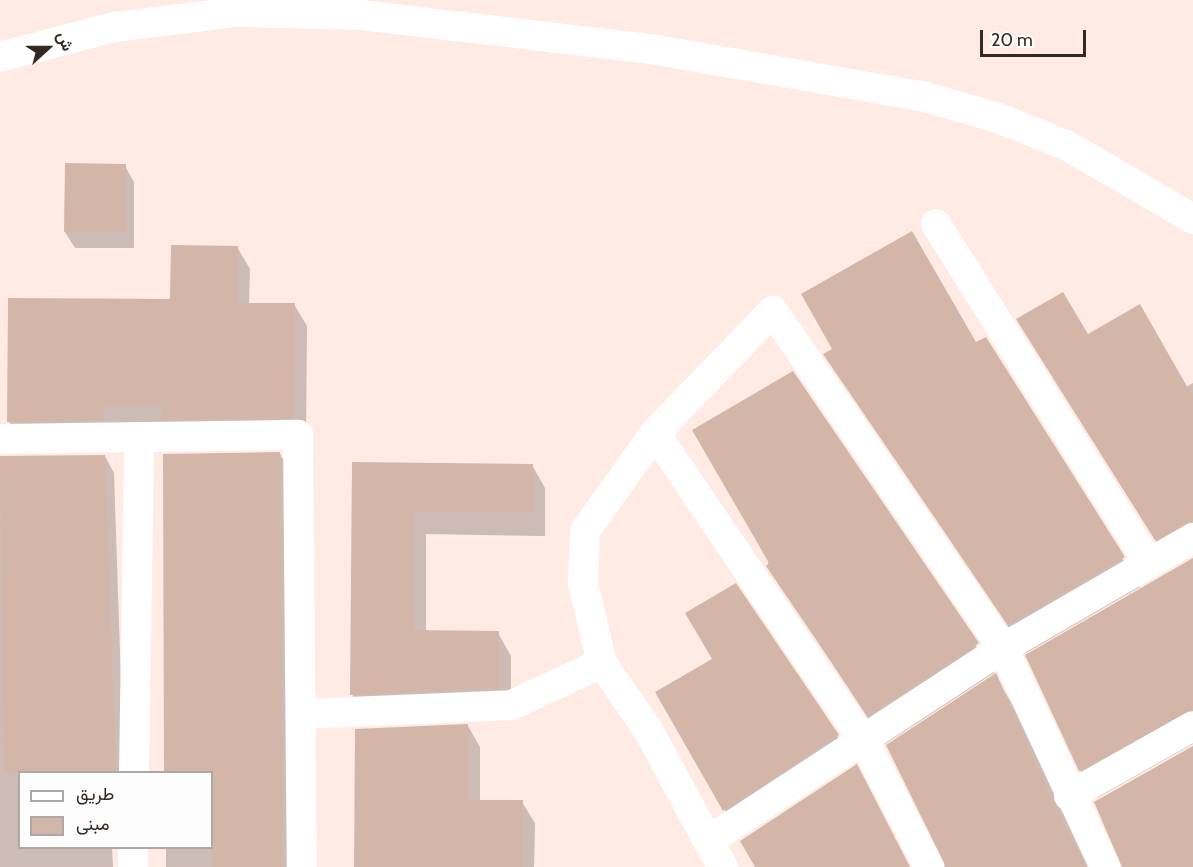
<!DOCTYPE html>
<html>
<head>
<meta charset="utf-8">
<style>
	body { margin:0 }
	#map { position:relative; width:1193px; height:867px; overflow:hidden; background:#ffebe3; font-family:Cabin,Vazirmatn,sans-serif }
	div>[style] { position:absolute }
	.shadow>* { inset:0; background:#0003 }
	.building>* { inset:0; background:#d4b6a9 }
	.street>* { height:30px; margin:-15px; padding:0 15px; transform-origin:15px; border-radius:15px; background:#fff }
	span { translate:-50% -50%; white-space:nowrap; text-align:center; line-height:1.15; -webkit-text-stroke:4.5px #fdfdfd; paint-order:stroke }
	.legend { position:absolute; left:18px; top:771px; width:195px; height:78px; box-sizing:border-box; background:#fdfdfd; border:2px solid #ada8a6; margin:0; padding:8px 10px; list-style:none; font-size:18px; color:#342823 }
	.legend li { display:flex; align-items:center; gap:12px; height:30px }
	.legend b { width:30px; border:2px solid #ada8a6 }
	.north { position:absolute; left:18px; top:18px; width:60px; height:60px; -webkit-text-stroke:4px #fdfdfd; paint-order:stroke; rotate:69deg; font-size:16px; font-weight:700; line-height:24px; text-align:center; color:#342823 }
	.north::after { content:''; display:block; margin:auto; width:21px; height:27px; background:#342823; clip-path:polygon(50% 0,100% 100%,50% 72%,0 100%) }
	.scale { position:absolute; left:980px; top:30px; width:106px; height:27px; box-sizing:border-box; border:3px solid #342823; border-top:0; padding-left:8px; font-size:18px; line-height:21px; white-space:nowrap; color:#342823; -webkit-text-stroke:4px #fdfdfd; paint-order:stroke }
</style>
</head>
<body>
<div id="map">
	<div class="shadow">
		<i style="clip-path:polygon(125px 166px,134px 182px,134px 248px,75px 248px,65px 232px)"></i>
		<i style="clip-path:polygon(237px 247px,250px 269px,249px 304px,294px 304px,307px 326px,306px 439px,22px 443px,9px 421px)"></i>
		<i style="clip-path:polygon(1087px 336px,1186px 387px,1193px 383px,1193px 553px,1171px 565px,1033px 346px)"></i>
		<i style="clip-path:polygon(986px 339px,1140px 587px,1026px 653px,825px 354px,976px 345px)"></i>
		<i style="clip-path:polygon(793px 373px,994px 673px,885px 744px,768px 566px)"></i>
		<i style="clip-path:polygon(280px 454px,289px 470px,291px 867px,166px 867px,166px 848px,212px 848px,212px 772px,166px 772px,164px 456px)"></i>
		<i style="clip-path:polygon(105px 456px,114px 473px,124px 772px,20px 772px,20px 848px,112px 848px,113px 867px,0 867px,0 460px,9px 464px)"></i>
		<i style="clip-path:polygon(353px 463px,532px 465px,545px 488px,545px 536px,426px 534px,426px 632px,498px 633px,511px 656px,511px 711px,365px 717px,352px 694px)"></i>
		<i style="clip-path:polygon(1193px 560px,1193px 744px,1097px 798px,1080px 770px)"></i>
		<i style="clip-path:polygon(714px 660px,837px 736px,850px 757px,737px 831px,657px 693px)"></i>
		<i style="clip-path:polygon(995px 675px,1012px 704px,1088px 867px,944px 867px)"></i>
		<i style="clip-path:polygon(468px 726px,480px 747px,480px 801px,522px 802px,535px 823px,534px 867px,356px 867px)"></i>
	</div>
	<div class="building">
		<i style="clip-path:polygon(65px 163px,126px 164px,126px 233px,64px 232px)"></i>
		<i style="clip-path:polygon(912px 231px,976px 342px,986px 337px,1125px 557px,1008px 625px,823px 354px,832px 349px,801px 294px)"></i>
		<i style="clip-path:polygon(171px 245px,238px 246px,237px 303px,295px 303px,294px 418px,162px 420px,162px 405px,104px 405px,104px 420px,7px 422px,8px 298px,170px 299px)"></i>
		<i style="clip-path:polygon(1063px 292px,1088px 334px,1140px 304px,1193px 397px,1193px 521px,1155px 540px,1016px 319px)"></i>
		<i style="clip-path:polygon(793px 371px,979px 643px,868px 716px,766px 566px,769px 563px,692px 430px)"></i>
		<i style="clip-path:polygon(280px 452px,283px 867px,212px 867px,212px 772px,164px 772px,163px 454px)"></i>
		<i style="clip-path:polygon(105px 455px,116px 772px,4px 772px,0 456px)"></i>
		<i style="clip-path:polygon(352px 462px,533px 464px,533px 513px,414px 512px,413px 630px,499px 631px,499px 688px,350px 695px)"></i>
		<i style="clip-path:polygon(1193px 558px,1193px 709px,1079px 771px,1025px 655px)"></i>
		<i style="clip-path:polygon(736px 583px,839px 735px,723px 811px,655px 692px,712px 659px,685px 613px)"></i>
		<i style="clip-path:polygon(996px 673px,1054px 804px,1086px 867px,946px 867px,886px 745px)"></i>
		<i style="clip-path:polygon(468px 724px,468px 800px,523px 800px,523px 867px,354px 867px,355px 729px)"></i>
		<i style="clip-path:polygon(1193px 746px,1193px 867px,1122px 867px,1094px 802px)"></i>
		<i style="clip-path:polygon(857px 764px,910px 867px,755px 867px,740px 841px)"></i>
	</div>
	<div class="street">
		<i style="left:0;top:57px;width:118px;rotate:-14.7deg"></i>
		<i style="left:114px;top:27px;width:124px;rotate:-7deg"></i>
		<i style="left:237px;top:12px;width:124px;rotate:1.4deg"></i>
		<i style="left:361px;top:15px;width:292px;rotate:6.7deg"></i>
		<i style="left:651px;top:49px;width:278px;rotate:9.9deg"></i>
		<i style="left:925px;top:97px;width:76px;rotate:16deg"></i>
		<i style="left:998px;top:118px;width:75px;rotate:21.8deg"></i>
		<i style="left:1068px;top:146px;width:145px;rotate:30.3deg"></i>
		<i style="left:936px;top:224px;width:400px;rotate:57.9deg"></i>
		<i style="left:655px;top:433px;width:374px;rotate:55.9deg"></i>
		<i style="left:865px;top:743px;width:140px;rotate:62.7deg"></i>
		<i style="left:0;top:439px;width:298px;rotate:-0.8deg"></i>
		<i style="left:298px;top:435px;width:432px;rotate:89.5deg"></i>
		<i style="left:301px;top:714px;width:211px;rotate:-2.4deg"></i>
		<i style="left:512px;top:705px;width:99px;rotate:-25deg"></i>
		<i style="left:134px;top:772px;width:335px;rotate:-89.1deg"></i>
		<i style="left:1069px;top:796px;width:142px;rotate:-29.4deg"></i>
		<i style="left:708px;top:841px;width:126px;rotate:-118.4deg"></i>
		<i style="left:648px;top:730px;width:81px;rotate:-124.5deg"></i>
		<i style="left:602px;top:663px;width:82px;rotate:-103.4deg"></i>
		<i style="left:583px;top:583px;width:52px;rotate:-87.8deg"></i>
		<i style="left:585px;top:531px;width:120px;rotate:-54.5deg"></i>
		<i style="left:655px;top:433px;width:170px;rotate:-46deg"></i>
		<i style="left:773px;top:311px;width:408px;rotate:55.7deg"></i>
		<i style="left:1003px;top:648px;width:242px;rotate:65deg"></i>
		<i style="left:133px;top:867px;width:19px;rotate:-90deg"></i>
		<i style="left:723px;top:867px;width:30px;rotate:-120deg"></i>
		<i style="left:708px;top:841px;width:353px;rotate:-33.2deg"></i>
		<i style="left:1003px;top:648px;width:220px;rotate:-30.1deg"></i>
	</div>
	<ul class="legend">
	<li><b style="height:8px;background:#fff"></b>طريق</li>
	<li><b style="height:16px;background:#d4b6a9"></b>مبنى</li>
	</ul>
	<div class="north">ش</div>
	<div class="scale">20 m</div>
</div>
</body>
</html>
